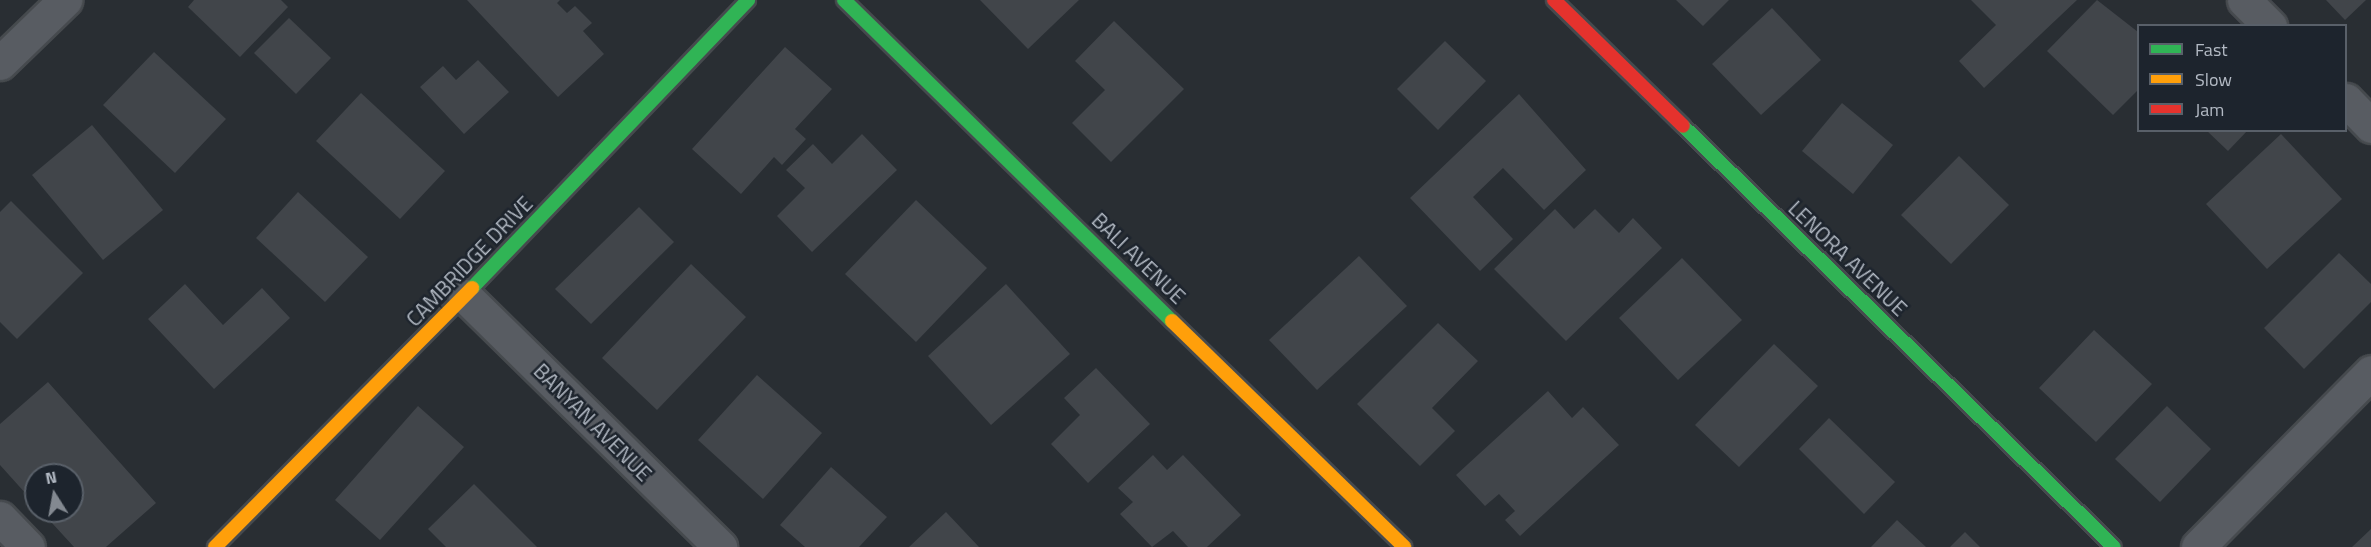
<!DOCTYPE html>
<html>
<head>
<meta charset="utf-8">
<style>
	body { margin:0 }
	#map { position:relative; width:2371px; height:547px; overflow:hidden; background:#292e33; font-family:"Titillium Web",sans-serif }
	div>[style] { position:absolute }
	.building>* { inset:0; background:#41454a }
	.roads { filter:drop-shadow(2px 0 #464a4e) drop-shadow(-2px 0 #464a4e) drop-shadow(0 2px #464a4e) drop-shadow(0 -2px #464a4e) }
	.street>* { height:33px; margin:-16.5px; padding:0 16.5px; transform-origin:16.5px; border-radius:16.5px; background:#585c62 }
	.fast>* { height:14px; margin:-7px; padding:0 7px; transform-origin:7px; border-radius:7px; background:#30b455 }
	.slow>* { height:14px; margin:-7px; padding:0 7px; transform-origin:7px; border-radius:7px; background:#ff9f0a }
	.jam>* { height:14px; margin:-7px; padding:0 7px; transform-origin:7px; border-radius:7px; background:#e5322d }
	span { translate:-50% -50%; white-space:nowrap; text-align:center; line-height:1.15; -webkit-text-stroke:5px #1d242d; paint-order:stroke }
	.street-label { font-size:21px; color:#b3bac4 }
	.legend { position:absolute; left:2137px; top:24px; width:210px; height:108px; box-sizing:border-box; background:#1d242d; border:2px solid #596069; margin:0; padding:8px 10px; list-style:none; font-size:18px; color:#b3bac4 }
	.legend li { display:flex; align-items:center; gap:12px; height:30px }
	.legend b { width:30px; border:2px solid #596069 }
	.north { position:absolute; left:24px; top:463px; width:60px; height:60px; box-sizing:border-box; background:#1d242d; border:2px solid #596069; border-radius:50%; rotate:349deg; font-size:16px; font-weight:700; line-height:24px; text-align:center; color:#b3bac4 }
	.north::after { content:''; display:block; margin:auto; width:21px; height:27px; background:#838991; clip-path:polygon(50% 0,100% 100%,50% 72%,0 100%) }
</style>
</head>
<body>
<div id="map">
	<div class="building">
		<i style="clip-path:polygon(194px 0,281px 0,288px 7px,240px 57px,188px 7px)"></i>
		<i style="clip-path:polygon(467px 0,560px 0,557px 3px,567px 13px,575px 6px,592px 23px,583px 31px,604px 54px,558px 97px)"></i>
		<i style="clip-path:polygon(980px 0,1079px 0,1028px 49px)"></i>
		<i style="clip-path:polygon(1676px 0,1729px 0,1703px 26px)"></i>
		<i style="clip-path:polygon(1971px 0,2077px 0,1984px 88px,1959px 61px,1996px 25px)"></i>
		<i style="clip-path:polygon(2097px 0,2138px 32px,2138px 90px,2113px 115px,2047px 51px)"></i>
		<i style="clip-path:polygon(2326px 0,2366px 0,2345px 20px)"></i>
		<i style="clip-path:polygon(1772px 8px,1821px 60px,1761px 115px,1712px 64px)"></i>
		<i style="clip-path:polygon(289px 18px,331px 58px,296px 94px,254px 53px)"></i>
		<i style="clip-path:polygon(1114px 21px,1184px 89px,1111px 162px,1072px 123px,1105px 90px,1075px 61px)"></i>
		<i style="clip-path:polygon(1445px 41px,1486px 81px,1438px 130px,1397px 89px)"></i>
		<i style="clip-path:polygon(785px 47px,832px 89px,795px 129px,806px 139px,782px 165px,774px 157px,741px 194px,692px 149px)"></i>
		<i style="clip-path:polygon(154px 52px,226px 119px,175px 173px,103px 105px)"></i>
		<i style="clip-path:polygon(478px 60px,509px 92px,464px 134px,420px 87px,443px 66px,456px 80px)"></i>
		<i style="clip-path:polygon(361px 93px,445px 171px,400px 219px,316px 141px)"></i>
		<i style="clip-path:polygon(1519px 94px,1586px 170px,1544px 210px,1503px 168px,1473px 197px,1513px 239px,1480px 271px,1410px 198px)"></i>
		<i style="clip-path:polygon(1842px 103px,1893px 145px,1853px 194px,1802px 151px)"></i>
		<i style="clip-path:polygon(92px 125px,163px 210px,103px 260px,32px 175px)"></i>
		<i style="clip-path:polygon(2206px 130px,2248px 130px,2228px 151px)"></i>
		<i style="clip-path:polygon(862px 134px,897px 170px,812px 252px,777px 216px,805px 188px,786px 170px,813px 144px,832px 164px)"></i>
		<i style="clip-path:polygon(2281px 134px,2342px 199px,2267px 269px,2206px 204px)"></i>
		<i style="clip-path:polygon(1959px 156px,2009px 205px,1951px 264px,1901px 215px)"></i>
		<i style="clip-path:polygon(298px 192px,368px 257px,325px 302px,256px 238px)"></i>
		<i style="clip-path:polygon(916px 200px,987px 268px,916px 342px,845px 274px)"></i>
		<i style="clip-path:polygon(11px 201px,83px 273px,17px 339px,0 322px,0 212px)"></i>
		<i style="clip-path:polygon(639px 207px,674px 242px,591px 324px,555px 289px)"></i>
		<i style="clip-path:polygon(1555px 209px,1574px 229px,1595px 209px,1619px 233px,1633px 218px,1662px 248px,1566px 341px,1494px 269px)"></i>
		<i style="clip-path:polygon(2339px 253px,2371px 284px,2371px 302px,2304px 369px,2264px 328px)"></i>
		<i style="clip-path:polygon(1359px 256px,1407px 306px,1317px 390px,1269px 340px)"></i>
		<i style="clip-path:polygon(1682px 258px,1742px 320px,1678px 380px,1619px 318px)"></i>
		<i style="clip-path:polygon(691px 264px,746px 317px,657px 410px,602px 358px)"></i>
		<i style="clip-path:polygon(185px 284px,223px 325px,262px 288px,290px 318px,214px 389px,148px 319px)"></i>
		<i style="clip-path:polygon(1006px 284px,1070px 354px,991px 425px,928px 356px)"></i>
		<i style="clip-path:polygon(1438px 323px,1478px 361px,1432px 408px,1455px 431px,1420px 466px,1357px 404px)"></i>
		<i style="clip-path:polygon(2094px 330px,2152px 384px,2096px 442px,2039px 388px)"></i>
		<i style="clip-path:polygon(1774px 344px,1818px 386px,1739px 467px,1695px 425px)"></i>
		<i style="clip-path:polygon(1096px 368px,1150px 424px,1088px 483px,1051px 444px,1080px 415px,1064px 398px)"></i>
		<i style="clip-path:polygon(757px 375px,822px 433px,763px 499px,698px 440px)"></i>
		<i style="clip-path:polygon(48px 382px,156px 503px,106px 547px,74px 547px,41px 511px,72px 511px,72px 475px,36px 475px,36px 505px,0 465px,0 424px)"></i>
		<i style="clip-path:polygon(1548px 391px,1572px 418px,1583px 407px,1619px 445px,1520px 536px,1505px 520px,1515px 511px,1499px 494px,1485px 506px,1456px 475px)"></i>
		<i style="clip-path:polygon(418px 406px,464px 447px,380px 540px,335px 500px)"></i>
		<i style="clip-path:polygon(2167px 406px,2211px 449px,2160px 502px,2115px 459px)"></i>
		<i style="clip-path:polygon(1829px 418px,1895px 482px,1864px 514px,1799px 449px)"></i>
		<i style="clip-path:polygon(1153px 455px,1167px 470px,1183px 455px,1241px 515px,1207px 547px,1188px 547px,1173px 531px,1152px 547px,1120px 514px,1133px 502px,1118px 488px)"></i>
		<i style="clip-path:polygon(831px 467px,887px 517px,859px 547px,805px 547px,780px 525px)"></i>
		<i style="clip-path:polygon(474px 484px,537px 547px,446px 547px,428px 529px)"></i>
		<i style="clip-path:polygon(946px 512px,979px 547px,909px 547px)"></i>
		<i style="clip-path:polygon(1897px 520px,1926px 547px,1871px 547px)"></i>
		<i style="clip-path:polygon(2371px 529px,2371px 547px,2352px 547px)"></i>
		<i style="clip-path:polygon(1965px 532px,1980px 547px,1950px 547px)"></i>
	</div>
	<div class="roads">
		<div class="street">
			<i style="left:2244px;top:0;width:37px;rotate:45deg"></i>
			<i style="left:0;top:63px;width:91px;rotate:-44.1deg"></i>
			<i style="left:2346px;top:100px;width:36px;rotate:46deg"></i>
			<i style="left:465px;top:296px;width:358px;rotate:44.5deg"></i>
			<i style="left:0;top:518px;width:40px;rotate:46deg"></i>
			<i style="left:2198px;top:547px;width:246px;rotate:-45.3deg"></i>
		</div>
		<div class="fast">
			<i style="left:844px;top:0;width:459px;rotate:44.4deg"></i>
			<i style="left:1683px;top:126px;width:602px;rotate:44.33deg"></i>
			<i style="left:472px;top:288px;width:399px;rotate:-46.2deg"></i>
		</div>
		<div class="slow">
			<i style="left:1172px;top:321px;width:324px;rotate:44.2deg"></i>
			<i style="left:215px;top:547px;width:365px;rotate:-45.2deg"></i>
		</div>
		<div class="jam">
			<i style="left:1554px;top:0;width:180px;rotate:44.3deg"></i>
		</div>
	</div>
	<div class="street-label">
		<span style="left:1139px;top:258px;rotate:44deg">BALI AVENUE</span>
		<span style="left:1848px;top:258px;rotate:44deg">LENORA AVENUE</span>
		<span style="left:469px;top:261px;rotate:-46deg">CAMBRIDGE DRIVE</span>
		<span style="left:593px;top:422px;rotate:45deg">BANYAN AVENUE</span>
	</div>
	<ul class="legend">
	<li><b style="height:8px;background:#30b455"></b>Fast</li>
	<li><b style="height:8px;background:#ff9f0a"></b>Slow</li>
	<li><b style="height:8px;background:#e5322d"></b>Jam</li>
	</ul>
	<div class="north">N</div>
</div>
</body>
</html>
